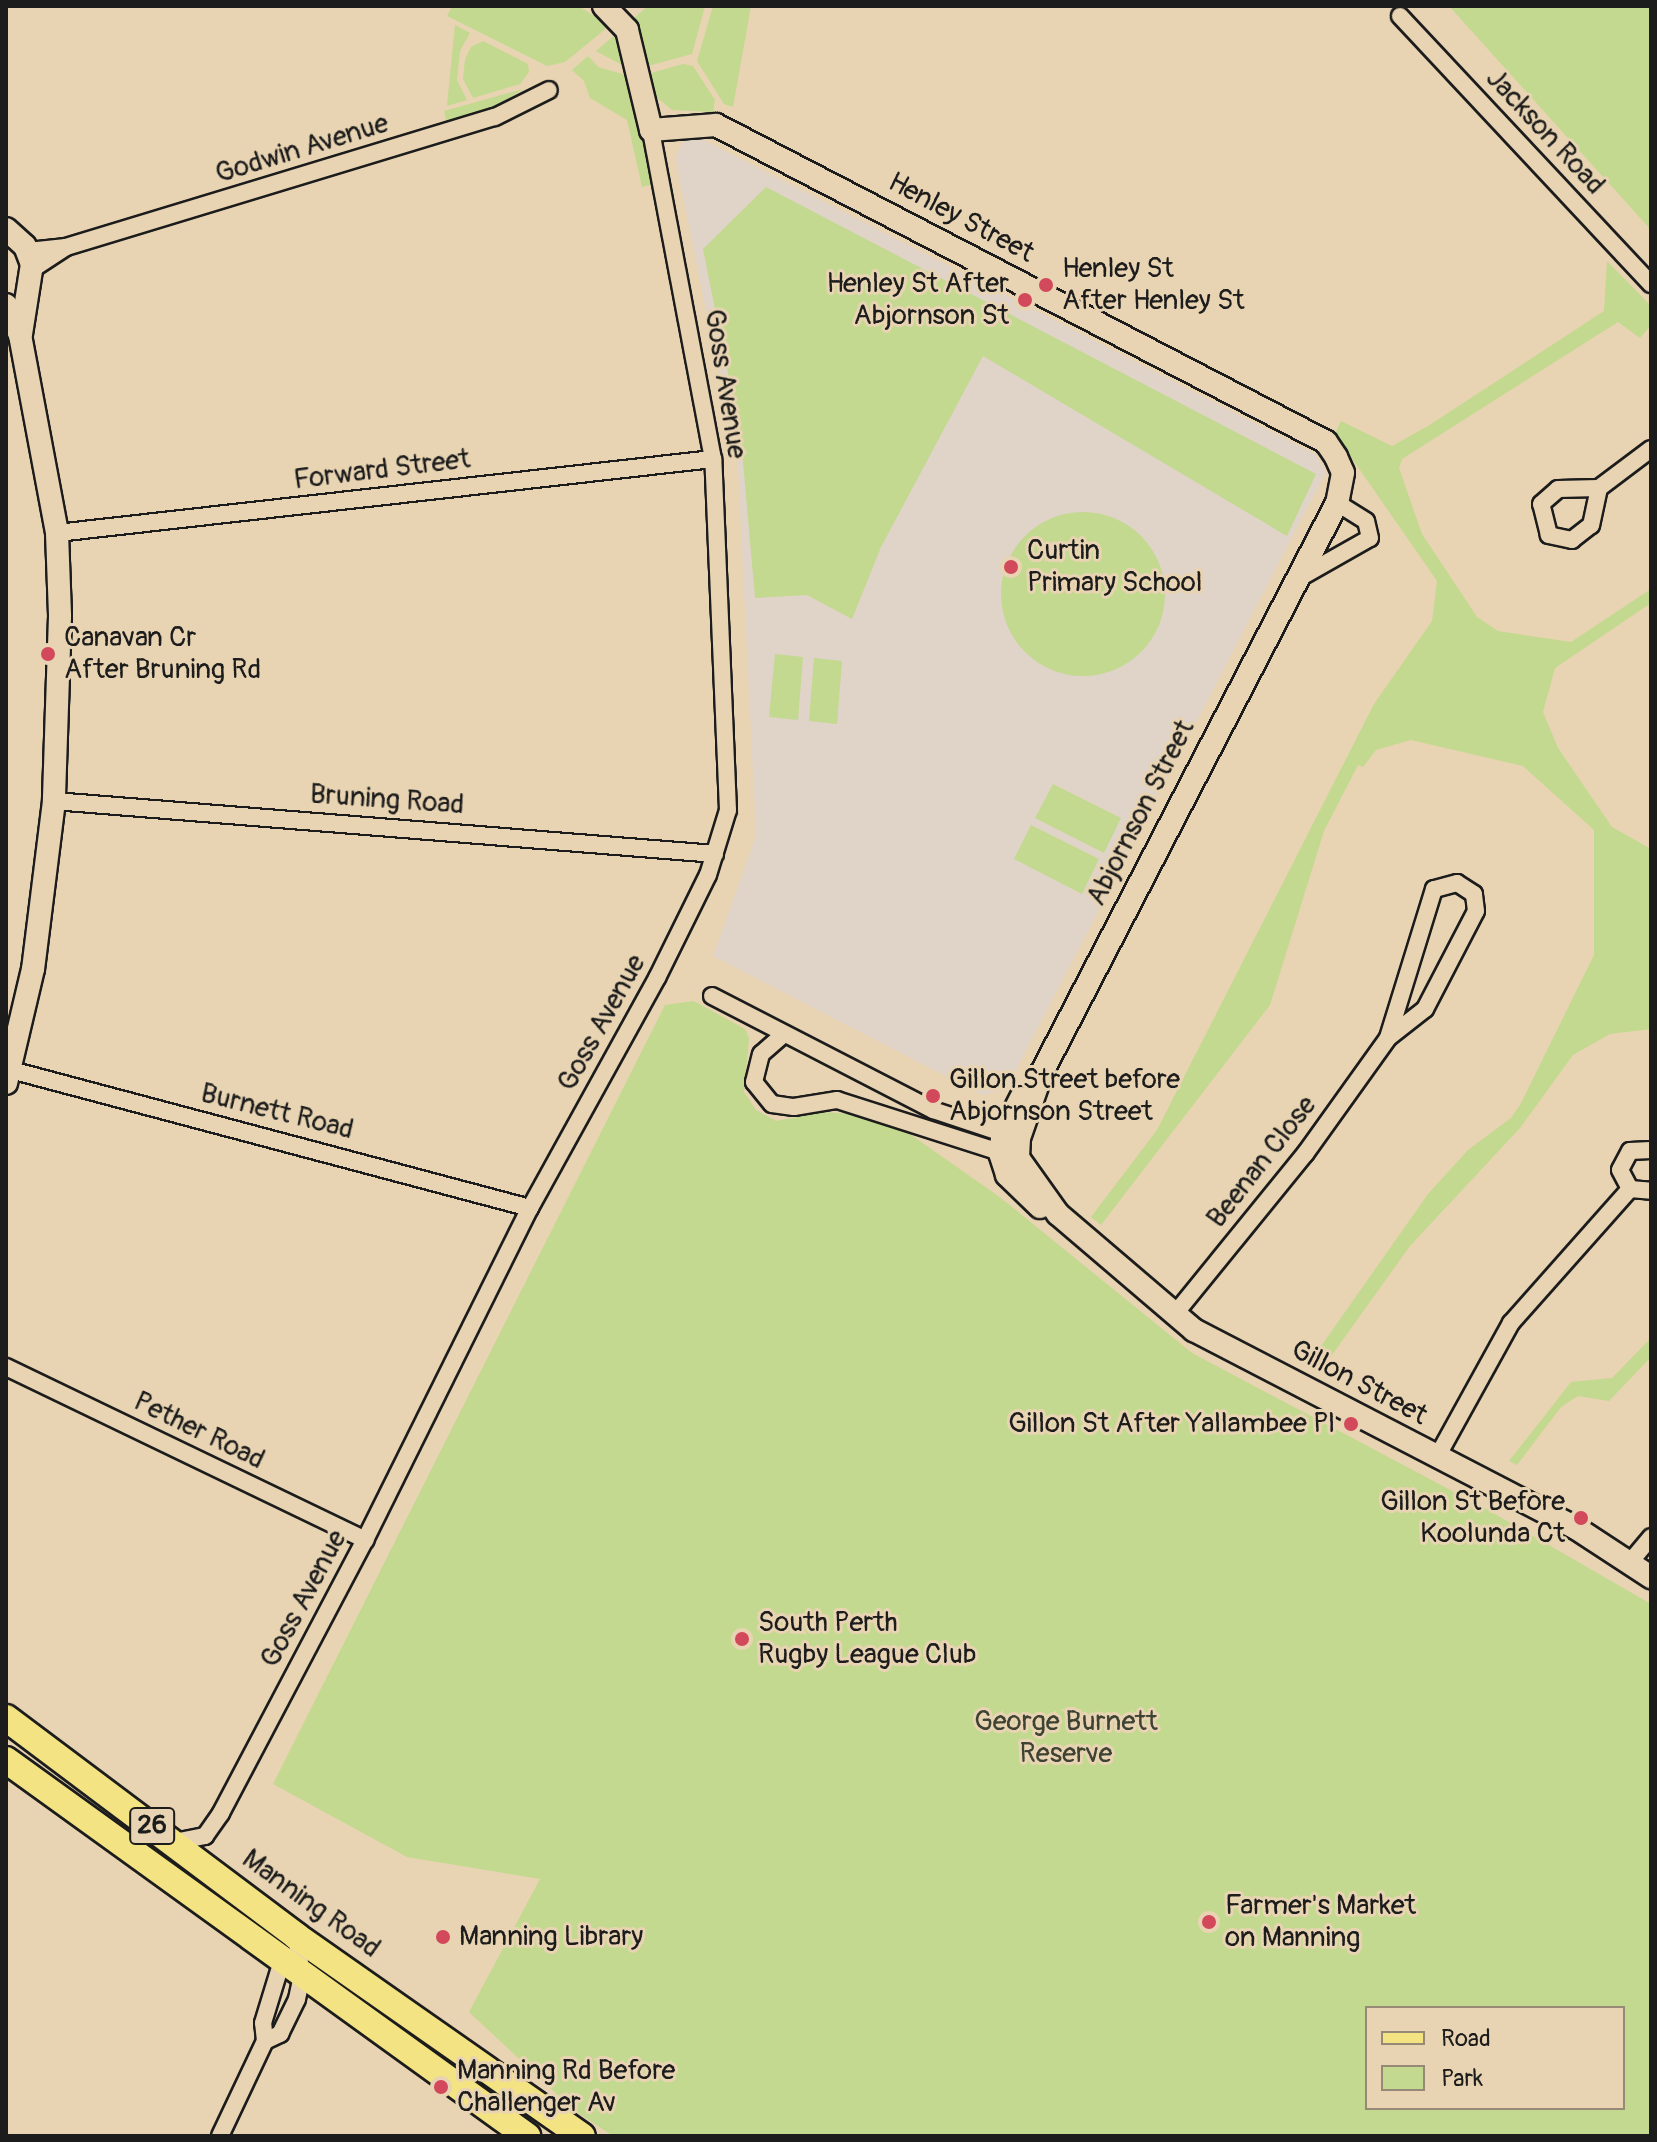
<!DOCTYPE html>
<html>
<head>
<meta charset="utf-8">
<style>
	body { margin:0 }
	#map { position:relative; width:1657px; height:2142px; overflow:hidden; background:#e8d4b2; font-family:Pangolin,sans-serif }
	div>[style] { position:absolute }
	.built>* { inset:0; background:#e0d3c7 }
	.green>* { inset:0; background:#c2d98f }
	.round { border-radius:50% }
	.roads { filter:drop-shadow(2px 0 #1c1c1c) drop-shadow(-2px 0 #1c1c1c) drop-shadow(0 2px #1c1c1c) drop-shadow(0 -2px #1c1c1c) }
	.minor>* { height:16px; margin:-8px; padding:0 8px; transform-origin:8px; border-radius:8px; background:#e8d4b2 }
	.tertiary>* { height:22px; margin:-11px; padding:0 11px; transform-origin:11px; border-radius:11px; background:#e8d4b2 }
	.primary>* { height:26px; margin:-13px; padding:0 13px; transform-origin:13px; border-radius:13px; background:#f4e382 }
	.dots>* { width:22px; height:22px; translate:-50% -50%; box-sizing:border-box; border:4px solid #e8d4b2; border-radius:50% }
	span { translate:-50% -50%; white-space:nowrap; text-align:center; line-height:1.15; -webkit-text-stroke:6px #e8d4b2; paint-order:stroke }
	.shield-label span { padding:2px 6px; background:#e8d4b2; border:2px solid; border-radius:6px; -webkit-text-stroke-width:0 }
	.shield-label { font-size:26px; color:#1c1c1c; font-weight:700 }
	.street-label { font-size:28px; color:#1c1c1c }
	.poi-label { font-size:28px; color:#1c1c1c }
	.left { translate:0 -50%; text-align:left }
	.right { translate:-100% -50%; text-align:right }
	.park-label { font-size:28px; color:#3d4233 }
	.frame { position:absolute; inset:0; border:8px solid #1c1c1c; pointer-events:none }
	.legend { position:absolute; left:1365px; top:2006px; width:260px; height:104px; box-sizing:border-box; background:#e8d4b2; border:2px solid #968a76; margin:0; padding:10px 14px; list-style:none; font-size:24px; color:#1c1c1c }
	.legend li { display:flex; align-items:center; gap:16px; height:40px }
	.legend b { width:40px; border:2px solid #968a76 }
</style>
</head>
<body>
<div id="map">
	<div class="built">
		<i style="clip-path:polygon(698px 137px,1315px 454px,1326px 472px,1006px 1089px,982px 1095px,713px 956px,756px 836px,738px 469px,675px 157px,684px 141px)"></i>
	</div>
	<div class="green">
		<i style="clip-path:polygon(452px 6px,579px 6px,609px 26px,565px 62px,547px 66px,447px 16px)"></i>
		<i style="clip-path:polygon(648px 6px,705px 6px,692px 54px,648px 66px,634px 18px)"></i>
		<i style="clip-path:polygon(713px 6px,751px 6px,733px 107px,724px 104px,697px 61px)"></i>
		<i style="clip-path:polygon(1449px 6px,1651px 6px,1651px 230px)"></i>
		<i style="clip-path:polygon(455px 25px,470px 33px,460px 51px,457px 80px,467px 100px,447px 106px)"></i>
		<i style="clip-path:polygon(616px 34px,621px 44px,626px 67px,596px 51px)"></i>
		<i style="clip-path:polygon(483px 41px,528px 64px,529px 72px,520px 84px,473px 98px,463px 79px,465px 59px,471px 47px)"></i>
		<i style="clip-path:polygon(588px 56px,598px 67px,629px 76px,654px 184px,642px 187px,627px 120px,590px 98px,584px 81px,572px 70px)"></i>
		<i style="clip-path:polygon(683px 64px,693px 66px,715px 100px,713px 112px,672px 110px,655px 96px,651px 73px)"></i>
		<i style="clip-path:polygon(523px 89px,483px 115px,447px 125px,444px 111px)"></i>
		<i style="clip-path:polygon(766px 187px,1316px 474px,1287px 536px,983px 356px,881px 547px,852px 619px,807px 595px,755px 598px,741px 439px,703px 249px)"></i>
		<i style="clip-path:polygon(1607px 261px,1651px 306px,1651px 325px,1640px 338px,1618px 322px,1402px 459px,1399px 468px,1422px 534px,1477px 617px,1498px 631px,1571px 642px,1651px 589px,1651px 603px,1555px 668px,1543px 712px,1558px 748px,1612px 827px,1651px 849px,1651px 1029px,1610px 1034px,1573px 1055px,1520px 1128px,1410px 1246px,1324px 1366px,1312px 1359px,1428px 1194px,1468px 1150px,1511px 1118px,1520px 1105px,1594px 955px,1594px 830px,1523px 766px,1411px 740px,1376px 750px,1363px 767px,1358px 765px,1324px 831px,1270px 1005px,1101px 1225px,1091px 1217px,1157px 1130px,1374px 704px,1432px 621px,1437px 581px,1335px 434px,1341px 421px,1392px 446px,1428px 426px,1604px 311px)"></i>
		<i class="round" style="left:1001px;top:512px;width:164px;height:164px"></i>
		<i style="clip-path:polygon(775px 654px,803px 657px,798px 720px,769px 717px)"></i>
		<i style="clip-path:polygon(814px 658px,842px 661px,837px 724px,809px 721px)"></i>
		<i style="clip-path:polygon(1053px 784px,1121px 818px,1104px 853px,1035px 818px)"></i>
		<i style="clip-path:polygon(1031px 825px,1099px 859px,1082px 894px,1014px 859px)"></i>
		<i style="clip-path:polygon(evenodd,694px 1001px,745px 1029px,749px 1038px,744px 1092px,756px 1110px,776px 1121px,825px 1112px,849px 1114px,907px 1132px,1001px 1198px,1192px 1353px,1488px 1510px,1651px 1604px,1651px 2136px,613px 2136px,575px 2111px,469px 2012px,540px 1879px,407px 1857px,273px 1784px,665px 1005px,694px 1001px,1367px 2008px,1623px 2008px,1623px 2108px,1367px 2108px,1367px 2008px)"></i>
		<i style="clip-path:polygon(1651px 1338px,1651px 1357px,1609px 1401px,1578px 1396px,1561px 1407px,1517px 1465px,1509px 1461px,1571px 1382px,1612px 1378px)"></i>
	</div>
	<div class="roads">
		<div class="minor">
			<i style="left:1400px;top:16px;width:367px;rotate:46.9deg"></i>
			<i style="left:28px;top:251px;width:38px;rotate:-6deg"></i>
			<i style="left:66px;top:247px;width:448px;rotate:-16.9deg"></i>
			<i style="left:495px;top:117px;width:60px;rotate:-26.6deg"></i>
			<i style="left:31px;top:270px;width:42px;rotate:-33.3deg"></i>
			<i style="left:1599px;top:488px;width:38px;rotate:102deg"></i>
			<i style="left:1591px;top:525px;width:24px;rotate:142deg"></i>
			<i style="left:1572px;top:540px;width:24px;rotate:-168deg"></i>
			<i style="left:1549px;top:535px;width:32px;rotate:-104deg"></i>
			<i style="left:1541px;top:504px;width:23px;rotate:-41deg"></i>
			<i style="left:1558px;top:489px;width:41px;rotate:-1.4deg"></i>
			<i style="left:1599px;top:488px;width:65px;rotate:-36.9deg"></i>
			<i style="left:57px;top:533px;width:660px;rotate:-6.44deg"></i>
			<i style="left:1294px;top:581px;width:87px;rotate:-29.5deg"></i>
			<i style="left:1370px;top:538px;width:17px;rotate:-103deg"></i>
			<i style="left:1366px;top:521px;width:34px;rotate:-148deg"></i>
			<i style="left:54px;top:801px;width:663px;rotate:4.58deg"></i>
			<i style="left:712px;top:996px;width:249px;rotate:27.3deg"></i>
			<i style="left:933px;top:1110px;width:82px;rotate:18.4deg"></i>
			<i style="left:784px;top:1034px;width:30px;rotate:139deg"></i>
			<i style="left:761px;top:1054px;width:29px;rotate:104deg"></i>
			<i style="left:754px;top:1082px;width:28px;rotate:51deg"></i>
			<i style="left:772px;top:1104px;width:22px;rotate:8deg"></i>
			<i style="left:794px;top:1107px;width:44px;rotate:-9.2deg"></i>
			<i style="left:837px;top:1100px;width:181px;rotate:17.7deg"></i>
			<i style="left:11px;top:1070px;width:537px;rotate:14.89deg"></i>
			<i style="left:1651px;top:1150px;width:21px;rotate:177deg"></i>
			<i style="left:1630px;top:1151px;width:21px;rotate:118deg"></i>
			<i style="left:1620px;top:1170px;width:21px;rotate:62deg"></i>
			<i style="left:1630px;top:1189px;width:21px;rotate:5deg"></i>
			<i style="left:1174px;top:1315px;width:208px;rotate:-50.9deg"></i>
			<i style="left:1305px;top:1154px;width:143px;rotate:-54.4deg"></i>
			<i style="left:1388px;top:1038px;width:47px;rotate:-38.1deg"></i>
			<i style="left:1425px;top:1009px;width:110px;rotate:-62.5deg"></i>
			<i style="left:1476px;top:911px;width:17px;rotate:-97deg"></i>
			<i style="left:1474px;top:894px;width:20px;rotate:-147deg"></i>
			<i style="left:1457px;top:883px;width:24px;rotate:165deg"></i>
			<i style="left:1434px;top:889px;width:156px;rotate:107.2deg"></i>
			<i style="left:6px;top:1367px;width:399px;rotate:25.7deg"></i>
			<i style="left:1437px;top:1457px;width:153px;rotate:-61.1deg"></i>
			<i style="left:1511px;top:1323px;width:179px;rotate:-48.4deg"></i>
			<i style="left:1631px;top:1561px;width:31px;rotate:-50deg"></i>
			<i style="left:174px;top:1842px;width:32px;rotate:-11deg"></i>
			<i style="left:205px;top:1836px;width:28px;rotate:-55deg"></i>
			<i style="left:221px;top:1813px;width:309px;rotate:-62.2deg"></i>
			<i style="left:365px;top:1540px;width:371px;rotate:-63.6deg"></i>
			<i style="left:530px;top:1208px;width:263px;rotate:-61.1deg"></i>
			<i style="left:657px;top:978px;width:115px;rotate:-63.7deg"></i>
			<i style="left:708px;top:875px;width:68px;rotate:-72.9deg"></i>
			<i style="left:728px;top:810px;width:351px;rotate:-92.4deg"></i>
			<i style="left:713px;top:459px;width:335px;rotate:-100.7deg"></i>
			<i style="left:265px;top:2041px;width:17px;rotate:-25deg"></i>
			<i style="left:280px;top:2034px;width:39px;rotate:-64deg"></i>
			<i style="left:297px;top:1999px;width:24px;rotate:-78deg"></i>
			<i style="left:302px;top:1976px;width:40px;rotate:-98.5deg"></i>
			<i style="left:220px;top:2136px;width:105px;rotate:-64.7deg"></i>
			<i style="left:265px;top:2041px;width:18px;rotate:-96deg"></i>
			<i style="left:263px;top:2023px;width:65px;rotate:-73deg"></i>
		</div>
		<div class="tertiary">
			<i style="left:604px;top:6px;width:33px;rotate:46deg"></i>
			<i style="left:627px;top:30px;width:103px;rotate:76.5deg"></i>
			<i style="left:651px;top:130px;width:65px;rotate:-4.4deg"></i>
			<i style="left:716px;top:125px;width:687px;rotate:27.46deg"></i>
			<i style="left:1326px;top:442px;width:18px;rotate:56deg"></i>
			<i style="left:1336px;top:457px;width:17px;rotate:66deg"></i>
			<i style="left:1343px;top:473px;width:31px;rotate:101deg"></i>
			<i style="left:1337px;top:503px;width:641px;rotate:117.4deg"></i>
			<i style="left:1042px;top:1072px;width:70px;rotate:109.2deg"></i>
			<i style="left:1019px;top:1138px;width:20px;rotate:93deg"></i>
			<i style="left:1018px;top:1158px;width:69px;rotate:54.5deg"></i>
			<i style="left:1058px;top:1214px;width:179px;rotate:40.5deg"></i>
			<i style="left:1194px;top:1330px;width:430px;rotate:27.4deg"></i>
			<i style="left:1576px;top:1528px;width:90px;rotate:33.2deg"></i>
			<i style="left:6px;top:229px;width:25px;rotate:42deg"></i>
			<i style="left:25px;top:246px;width:19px;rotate:69deg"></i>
			<i style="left:32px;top:264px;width:71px;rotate:98.9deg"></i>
			<i style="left:6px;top:305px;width:33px;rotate:65deg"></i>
			<i style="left:20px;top:335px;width:201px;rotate:79.4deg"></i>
			<i style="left:57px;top:533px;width:83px;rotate:87.9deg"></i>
			<i style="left:60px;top:616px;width:185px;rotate:91.9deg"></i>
			<i style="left:54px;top:801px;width:169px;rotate:97.1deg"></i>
			<i style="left:33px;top:969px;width:117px;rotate:103.3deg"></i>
			<i style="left:1021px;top:1098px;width:39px;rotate:117deg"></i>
			<i style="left:1003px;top:1133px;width:20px;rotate:99deg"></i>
			<i style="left:1000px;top:1153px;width:23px;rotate:72deg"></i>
			<i style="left:1007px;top:1175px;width:46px;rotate:44.1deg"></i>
		</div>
		<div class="primary">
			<i style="left:6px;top:1718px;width:363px;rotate:36.9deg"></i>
			<i style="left:296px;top:1936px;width:349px;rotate:35deg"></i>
			<i style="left:6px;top:1760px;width:643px;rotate:35.82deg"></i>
		</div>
	</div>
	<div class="dots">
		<i style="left:1046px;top:285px;background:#d1495b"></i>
		<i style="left:1025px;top:300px;background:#d1495b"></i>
		<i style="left:1011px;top:567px;background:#d1495b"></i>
		<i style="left:48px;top:654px;background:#d1495b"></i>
		<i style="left:933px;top:1096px;background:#d1495b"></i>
		<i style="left:1351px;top:1424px;background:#d1495b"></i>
		<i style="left:1581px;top:1518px;background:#d1495b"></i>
		<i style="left:742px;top:1639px;background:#d1495b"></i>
		<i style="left:1209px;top:1922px;background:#d1495b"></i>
		<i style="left:443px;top:1937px;background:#d1495b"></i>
		<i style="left:441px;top:2087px;background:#d1495b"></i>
	</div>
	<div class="shield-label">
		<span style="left:152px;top:1826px">26</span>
	</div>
	<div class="street-label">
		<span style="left:1545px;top:132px;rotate:47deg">Jackson Road</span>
		<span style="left:302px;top:149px;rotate:-17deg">Godwin Avenue</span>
		<span style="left:961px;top:218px;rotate:28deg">Henley Street</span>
		<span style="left:725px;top:384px;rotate:81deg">Goss Avenue</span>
		<span style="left:382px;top:470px;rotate:-7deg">Forward Street</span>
		<span style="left:387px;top:800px;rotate:4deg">Bruning Road</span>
		<span style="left:1141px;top:813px;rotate:-63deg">Abjornson Street</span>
		<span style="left:602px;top:1023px;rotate:-61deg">Goss Avenue</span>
		<span style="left:277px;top:1112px;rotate:14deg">Burnett Road</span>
		<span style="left:1262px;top:1162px;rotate:-52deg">Beenan Close</span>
		<span style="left:1359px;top:1383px;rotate:28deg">Gillon Street</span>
		<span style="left:199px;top:1431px;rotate:26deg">Pether Road</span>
		<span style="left:304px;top:1599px;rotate:-62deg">Goss Avenue</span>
		<span style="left:311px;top:1904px;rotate:36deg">Manning Road</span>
	</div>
	<div class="poi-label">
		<span class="left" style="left:1062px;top:285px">Henley St<br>After Henley St</span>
		<span class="right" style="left:1009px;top:300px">Henley St After<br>Abjornson St</span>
		<span class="left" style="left:1027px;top:567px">Curtin<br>Primary School</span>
		<span class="left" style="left:64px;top:654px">Canavan Cr<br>After Bruning Rd</span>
		<span class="left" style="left:949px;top:1096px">Gillon Street before<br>Abjornson Street</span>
		<span class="right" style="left:1335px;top:1424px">Gillon St After Yallambee Pl</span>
		<span class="right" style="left:1565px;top:1518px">Gillon St Before<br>Koolunda Ct</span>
		<span class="left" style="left:758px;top:1639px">South Perth<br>Rugby League Club</span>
		<span class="left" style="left:1225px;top:1922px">Farmer's Market<br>on Manning</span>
		<span class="left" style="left:459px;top:1937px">Manning Library</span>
		<span class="left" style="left:457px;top:2087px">Manning Rd Before<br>Challenger Av</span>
	</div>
	<div class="park-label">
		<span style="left:1066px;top:1738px">George Burnett<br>Reserve</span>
	</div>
	<div class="frame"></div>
	<ul class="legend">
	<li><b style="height:10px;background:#f4e382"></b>Road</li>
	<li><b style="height:22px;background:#c2d98f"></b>Park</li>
	</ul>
</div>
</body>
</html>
